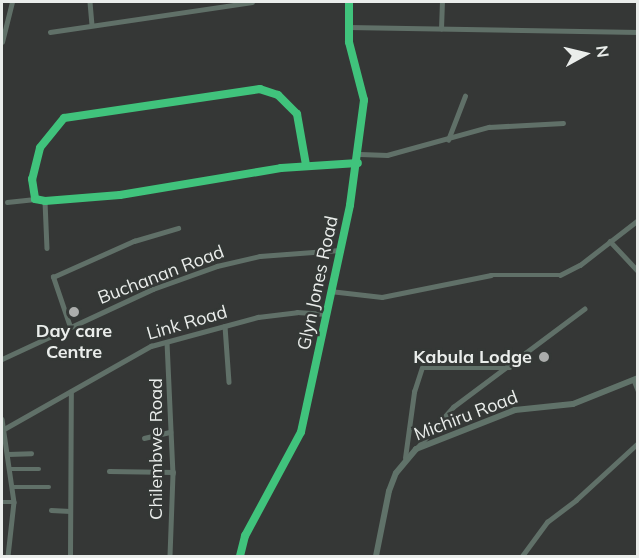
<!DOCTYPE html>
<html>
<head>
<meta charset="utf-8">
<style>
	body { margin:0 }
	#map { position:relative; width:639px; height:558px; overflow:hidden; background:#353736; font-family:Mulish,sans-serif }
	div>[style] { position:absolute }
	.street>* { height:4.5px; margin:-2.25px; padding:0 2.25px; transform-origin:2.25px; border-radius:2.25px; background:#607068 }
	.secondary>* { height:6px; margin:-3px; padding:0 3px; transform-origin:3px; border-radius:3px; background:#607269 }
	.cycleway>* { height:8px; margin:-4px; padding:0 4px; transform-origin:4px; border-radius:4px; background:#40c37c }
	.dots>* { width:16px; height:16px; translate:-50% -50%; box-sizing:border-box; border:3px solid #343836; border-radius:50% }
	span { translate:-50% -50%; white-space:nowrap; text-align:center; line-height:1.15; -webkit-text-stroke:5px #343836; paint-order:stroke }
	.street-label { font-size:18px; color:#eaedeb }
	.poi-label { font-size:18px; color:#eaedeb; font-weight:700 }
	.right { translate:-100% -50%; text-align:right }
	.frame { position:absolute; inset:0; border:3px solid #eaedeb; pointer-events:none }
	.north { position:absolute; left:555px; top:24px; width:60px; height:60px; -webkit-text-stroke:4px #343836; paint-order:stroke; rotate:82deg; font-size:16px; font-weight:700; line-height:24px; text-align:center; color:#eaedeb }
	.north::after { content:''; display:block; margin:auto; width:21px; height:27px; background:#eaedeb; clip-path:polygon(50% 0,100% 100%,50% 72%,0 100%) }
</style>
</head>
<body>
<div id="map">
	<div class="street">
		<i style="left:90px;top:2px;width:22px;rotate:85deg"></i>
		<i style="left:348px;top:27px;width:290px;rotate:1deg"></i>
		<i style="left:441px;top:29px;width:27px;rotate:-88deg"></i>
		<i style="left:50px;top:32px;width:204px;rotate:-8.4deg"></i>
		<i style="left:2px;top:42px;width:41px;rotate:-76deg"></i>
		<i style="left:448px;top:140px;width:47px;rotate:-68.9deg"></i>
		<i style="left:360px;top:154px;width:27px;rotate:2deg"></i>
		<i style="left:387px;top:155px;width:106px;rotate:-15.4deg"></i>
		<i style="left:489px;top:127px;width:74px;rotate:-3.1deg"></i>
		<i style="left:306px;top:165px;width:52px;rotate:-100deg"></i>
		<i style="left:297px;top:114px;width:27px;rotate:-135deg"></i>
		<i style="left:278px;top:95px;width:19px;rotate:-162deg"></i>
		<i style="left:260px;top:89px;width:198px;rotate:171.6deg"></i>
		<i style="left:64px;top:118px;width:38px;rotate:129deg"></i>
		<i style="left:40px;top:148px;width:32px;rotate:104deg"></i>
		<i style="left:32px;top:179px;width:20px;rotate:81deg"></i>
		<i style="left:35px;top:199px;width:10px;rotate:11deg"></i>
		<i style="left:45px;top:201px;width:75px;rotate:-4.6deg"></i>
		<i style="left:120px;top:195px;width:163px;rotate:-9.5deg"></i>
		<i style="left:281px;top:168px;width:77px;rotate:-3.7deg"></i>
		<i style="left:45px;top:201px;width:47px;rotate:87.6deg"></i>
		<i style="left:7px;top:202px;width:28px;rotate:-6deg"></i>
		<i style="left:610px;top:241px;width:41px;rotate:47deg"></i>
		<i style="left:330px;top:291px;width:52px;rotate:6.6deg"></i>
		<i style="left:382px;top:297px;width:111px;rotate:-11.4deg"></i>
		<i style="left:491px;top:275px;width:69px"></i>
		<i style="left:560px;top:275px;width:22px;rotate:-27deg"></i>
		<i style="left:580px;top:265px;width:73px;rotate:-37.8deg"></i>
		<i style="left:225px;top:326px;width:56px;rotate:85.9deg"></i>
		<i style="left:70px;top:327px;width:53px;rotate:-108.8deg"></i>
		<i style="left:53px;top:277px;width:89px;rotate:-24deg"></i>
		<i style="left:134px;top:241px;width:46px;rotate:-16.5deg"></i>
		<i style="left:167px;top:342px;width:132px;rotate:87.4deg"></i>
		<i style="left:173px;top:474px;width:82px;rotate:92.1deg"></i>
		<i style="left:2px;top:359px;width:166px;rotate:-24.9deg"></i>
		<i style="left:153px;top:289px;width:68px;rotate:-19.8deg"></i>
		<i style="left:217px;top:266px;width:44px;rotate:-13.1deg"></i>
		<i style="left:260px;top:256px;width:80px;rotate:-4.3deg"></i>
		<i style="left:634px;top:380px;width:11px;rotate:68deg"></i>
		<i style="left:2px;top:419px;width:84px;rotate:81.8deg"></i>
		<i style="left:14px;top:502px;width:54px;rotate:96.3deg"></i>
		<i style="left:4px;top:429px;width:169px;rotate:-29.5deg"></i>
		<i style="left:151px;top:346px;width:111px;rotate:-15.2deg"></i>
		<i style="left:258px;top:317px;width:39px;rotate:-7deg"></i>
		<i style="left:297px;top:312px;width:29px;rotate:4deg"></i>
		<i style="left:144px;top:438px;width:27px;rotate:-13deg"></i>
		<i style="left:416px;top:449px;width:56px;rotate:-48.6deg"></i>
		<i style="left:453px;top:407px;width:164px;rotate:-36.8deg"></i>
		<i style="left:8px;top:454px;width:23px;rotate:-2deg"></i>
		<i style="left:405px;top:458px;width:67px;rotate:-82.2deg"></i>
		<i style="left:414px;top:392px;width:25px;rotate:-72deg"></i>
		<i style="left:422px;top:368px;width:88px"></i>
		<i style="left:11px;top:469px;width:28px"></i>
		<i style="left:109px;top:471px;width:64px;rotate:0.9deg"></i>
		<i style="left:14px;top:487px;width:35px"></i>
		<i style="left:2px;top:502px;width:12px"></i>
		<i style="left:51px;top:510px;width:19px;rotate:3deg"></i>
		<i style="left:70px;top:556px;width:164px;rotate:-89.7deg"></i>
		<i style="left:522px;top:556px;width:42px;rotate:-53.7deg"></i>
		<i style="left:547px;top:522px;width:36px;rotate:-37deg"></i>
		<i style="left:576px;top:500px;width:84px;rotate:-42.6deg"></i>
	</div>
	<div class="secondary">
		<i style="left:240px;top:556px;width:21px;rotate:-76deg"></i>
		<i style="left:245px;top:536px;width:118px;rotate:-61.7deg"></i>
		<i style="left:301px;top:432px;width:232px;rotate:-77.8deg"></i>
		<i style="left:350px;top:205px;width:106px;rotate:-82.4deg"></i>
		<i style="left:364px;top:100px;width:60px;rotate:-104.5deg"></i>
		<i style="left:349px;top:42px;width:40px;rotate:-90deg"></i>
		<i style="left:376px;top:556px;width:66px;rotate:-78.7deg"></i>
		<i style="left:389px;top:491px;width:19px;rotate:-69deg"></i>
		<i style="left:396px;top:473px;width:31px;rotate:-50deg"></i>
		<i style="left:416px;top:449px;width:106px;rotate:-21.5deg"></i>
		<i style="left:515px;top:410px;width:58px;rotate:-5.9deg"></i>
		<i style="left:573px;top:404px;width:70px;rotate:-21.8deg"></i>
	</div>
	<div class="cycleway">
		<i style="left:306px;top:165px;width:52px;rotate:-100deg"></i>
		<i style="left:297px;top:114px;width:27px;rotate:-135deg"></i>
		<i style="left:278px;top:95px;width:19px;rotate:-162deg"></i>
		<i style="left:260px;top:89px;width:198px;rotate:171.6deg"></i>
		<i style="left:64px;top:118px;width:38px;rotate:129deg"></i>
		<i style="left:40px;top:148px;width:32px;rotate:104deg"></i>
		<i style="left:32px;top:179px;width:20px;rotate:81deg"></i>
		<i style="left:35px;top:199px;width:10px;rotate:11deg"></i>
		<i style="left:45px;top:201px;width:75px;rotate:-4.6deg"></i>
		<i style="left:120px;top:195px;width:163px;rotate:-9.5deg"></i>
		<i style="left:281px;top:168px;width:77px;rotate:-3.7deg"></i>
		<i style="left:240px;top:556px;width:21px;rotate:-76deg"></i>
		<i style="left:245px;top:536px;width:118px;rotate:-61.7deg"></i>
		<i style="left:301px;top:432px;width:232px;rotate:-77.8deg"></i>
		<i style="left:350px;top:205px;width:106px;rotate:-82.4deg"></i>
		<i style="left:364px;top:100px;width:60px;rotate:-104.5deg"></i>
		<i style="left:349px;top:42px;width:40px;rotate:-90deg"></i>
	</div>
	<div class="dots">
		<i style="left:74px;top:312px;background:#abadac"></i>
		<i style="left:544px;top:357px;background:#abadac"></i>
	</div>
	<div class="street-label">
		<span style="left:161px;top:275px;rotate:-21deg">Buchanan Road</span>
		<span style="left:318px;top:283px;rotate:-78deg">Glyn Jones Road</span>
		<span style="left:187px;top:323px;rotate:-16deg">Link Road</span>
		<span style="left:466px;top:416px;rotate:-21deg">Michiru Road</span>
		<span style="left:156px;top:449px;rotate:-90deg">Chilembwe Road</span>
	</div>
	<div class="poi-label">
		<span style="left:74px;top:342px">Day care<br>Centre</span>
		<span class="right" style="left:532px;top:357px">Kabula Lodge</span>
	</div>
	<div class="frame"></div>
	<div class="north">N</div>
</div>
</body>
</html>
